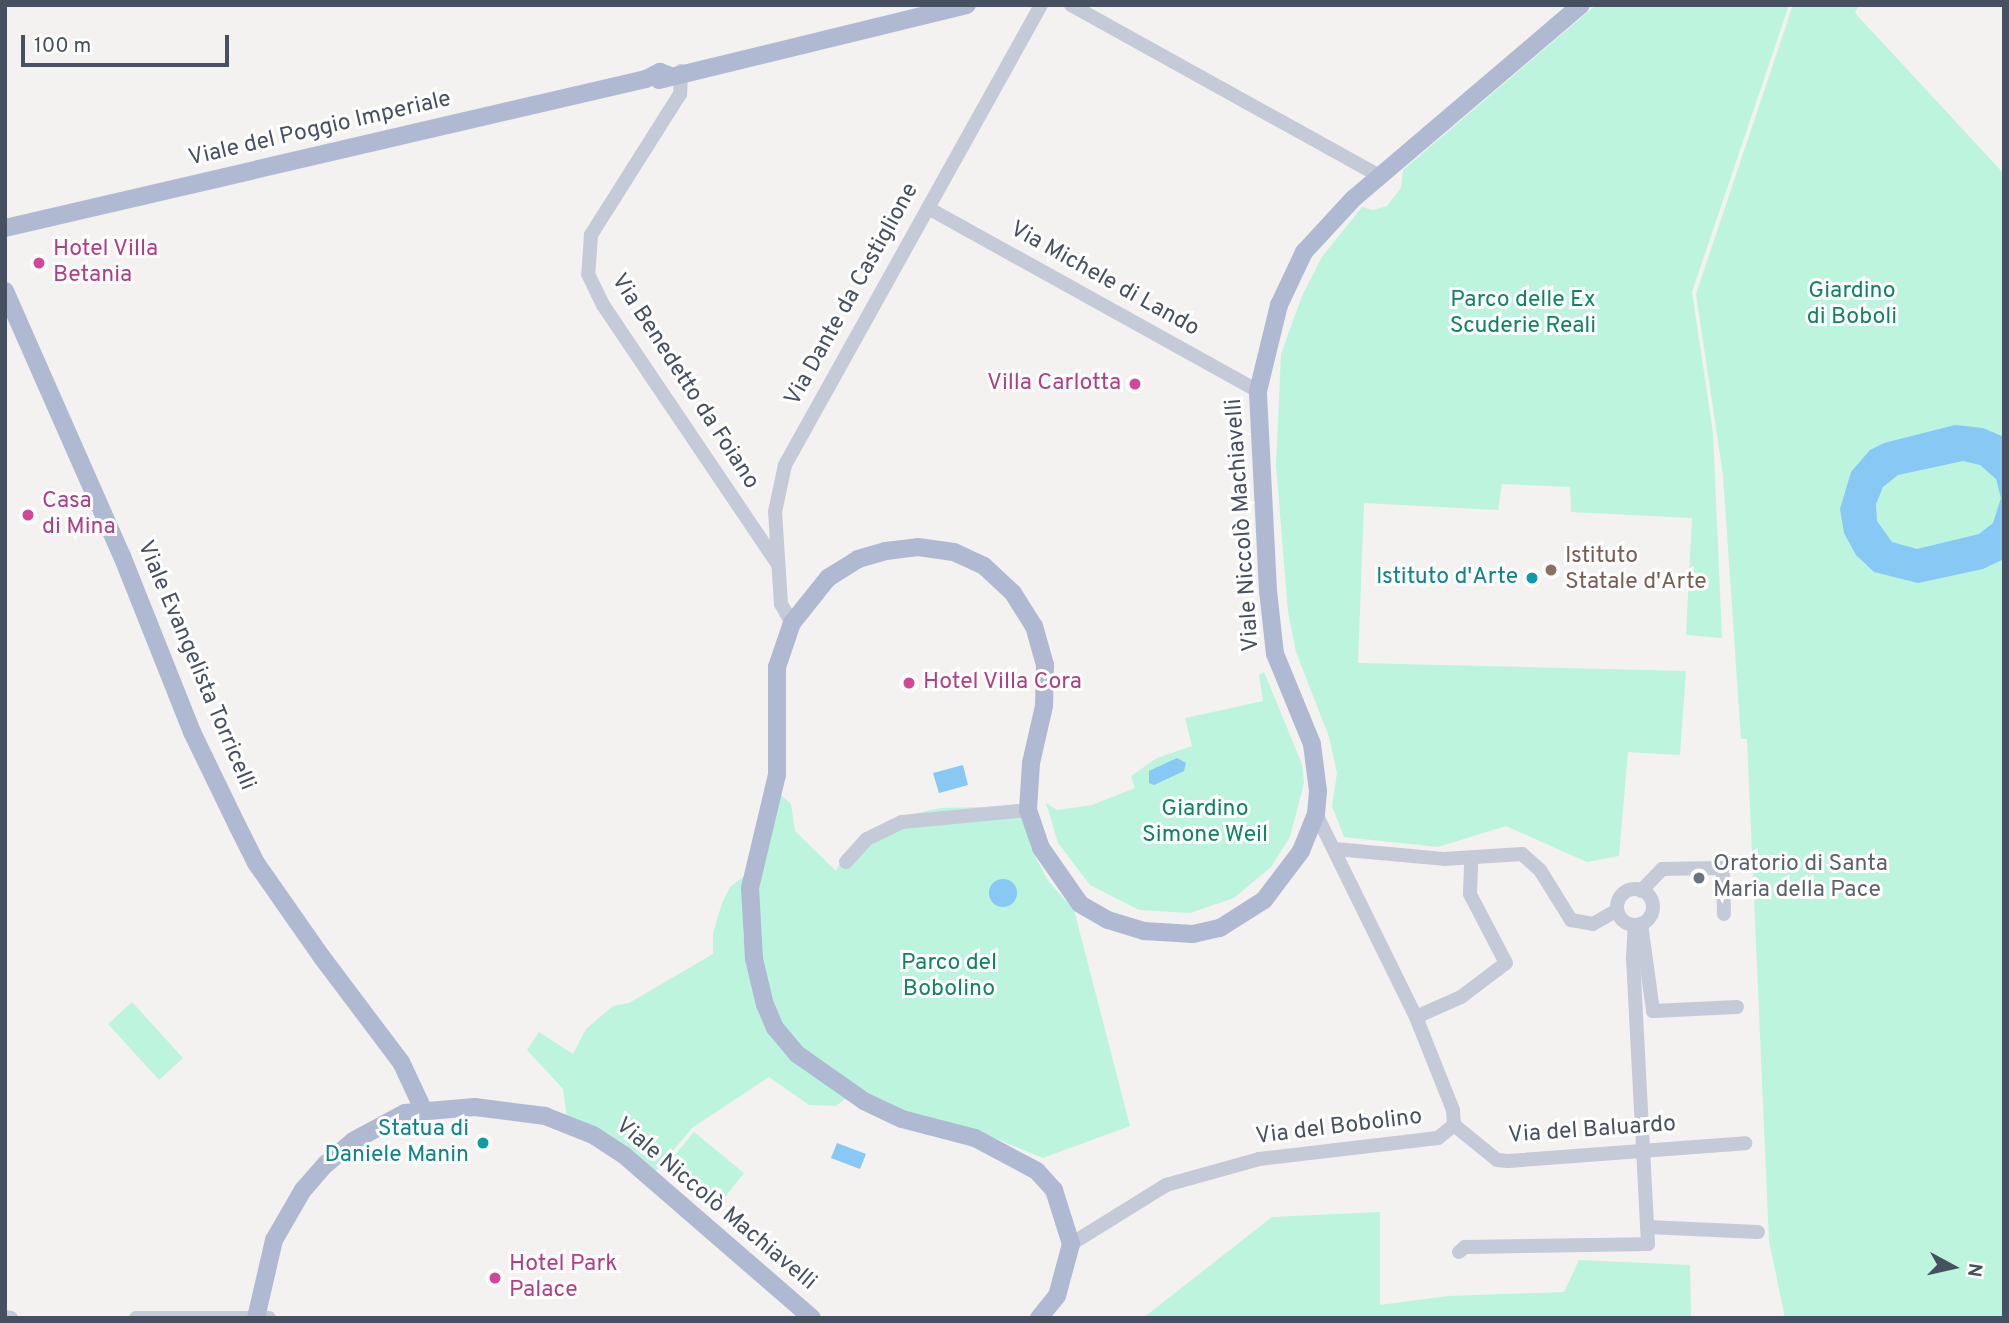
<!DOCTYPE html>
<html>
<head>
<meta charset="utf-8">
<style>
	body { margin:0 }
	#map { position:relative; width:2009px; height:1323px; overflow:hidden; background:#f4f1f1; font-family:Overpass,sans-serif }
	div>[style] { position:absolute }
	.green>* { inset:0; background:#bdf4dd }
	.water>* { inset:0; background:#87c8f4 }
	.round { border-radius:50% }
	.minor>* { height:14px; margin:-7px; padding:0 7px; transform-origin:7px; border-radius:7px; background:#c4cad7 }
	.minor>.ring { margin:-7px; padding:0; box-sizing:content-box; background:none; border:14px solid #c4cad7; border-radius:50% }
	.major>* { height:18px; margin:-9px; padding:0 9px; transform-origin:9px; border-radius:9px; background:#afbad2 }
	.dots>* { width:19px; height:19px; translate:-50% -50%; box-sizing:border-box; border:4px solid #fff; border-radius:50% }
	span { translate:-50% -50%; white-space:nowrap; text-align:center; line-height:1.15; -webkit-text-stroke:6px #fff; paint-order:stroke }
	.street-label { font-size:23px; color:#475061 }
	.hotel-label { font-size:23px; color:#b23c85 }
	.left { translate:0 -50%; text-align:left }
	.right { translate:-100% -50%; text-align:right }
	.park-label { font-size:23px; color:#0f8460 }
	.education-label { font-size:23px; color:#785e54 }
	.culture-label { font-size:23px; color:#0d838f }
	.worship-label { font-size:23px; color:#5b616d }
	.frame { position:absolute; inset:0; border:7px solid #475061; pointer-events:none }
	.north { position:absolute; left:1918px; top:1232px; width:70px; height:70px; -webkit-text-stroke:5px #fff; paint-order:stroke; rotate:98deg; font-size:19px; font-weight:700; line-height:28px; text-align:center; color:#475061 }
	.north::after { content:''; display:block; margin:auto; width:24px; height:32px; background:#475061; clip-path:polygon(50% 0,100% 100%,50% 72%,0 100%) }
	.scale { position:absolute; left:21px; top:35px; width:208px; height:32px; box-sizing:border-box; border:4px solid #475061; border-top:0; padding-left:9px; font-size:21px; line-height:24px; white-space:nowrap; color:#475061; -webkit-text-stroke:5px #fff; paint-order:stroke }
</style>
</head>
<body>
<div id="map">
	<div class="green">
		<i style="clip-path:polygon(1596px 5px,1789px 5px,1692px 292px,1713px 433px,1722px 638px,1686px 635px,1692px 518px,1571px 512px,1570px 487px,1502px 484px,1498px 510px,1364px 503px,1358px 663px,1686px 671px,1680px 755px,1628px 752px,1619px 856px,1587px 862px,1506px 826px,1438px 847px,1344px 837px,1332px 806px,1337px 773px,1329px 737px,1296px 652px,1288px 612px,1276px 465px,1281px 354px,1302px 296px,1322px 257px,1362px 207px,1373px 210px,1387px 206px,1401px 188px,1403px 170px)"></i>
		<i style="clip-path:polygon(1793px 5px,1859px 5px,1855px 13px,2004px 174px,2004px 1318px,1785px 1318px,1769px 1241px,1747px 739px,1741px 739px,1723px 475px,1696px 294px)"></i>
		<i style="clip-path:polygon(1264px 672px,1302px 764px,1304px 783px,1290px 837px,1271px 867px,1234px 898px,1190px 913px,1139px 910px,1090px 885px,1058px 843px,1046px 803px,1057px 810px,1092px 805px,1135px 788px,1131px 776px,1157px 758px,1192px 746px,1185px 718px,1263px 701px,1259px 675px)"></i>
		<i style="clip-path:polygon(781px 795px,791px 804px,795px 831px,836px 871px,843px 857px,875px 827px,904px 816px,940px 808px,1021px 806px,1031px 849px,1049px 882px,1074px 910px,1130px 1126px,1043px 1158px,999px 1140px,887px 1106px,798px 1048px,783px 1030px,761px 964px,757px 895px)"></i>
		<i style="clip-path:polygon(748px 873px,743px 935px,765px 1023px,849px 1096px,836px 1106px,809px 1105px,769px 1077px,692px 1128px,654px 1173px,567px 1118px,563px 1089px,527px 1050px,539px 1032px,573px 1054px,586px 1029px,613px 1006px,629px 1003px,713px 954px,713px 933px,722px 903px,730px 887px)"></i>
		<i style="clip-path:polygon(132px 1002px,183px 1058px,159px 1080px,108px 1024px)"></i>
		<i style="clip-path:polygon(694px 1132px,744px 1173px,721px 1202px,670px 1161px)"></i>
		<i style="clip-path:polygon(1380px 1212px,1380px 1305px,1448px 1296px,1564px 1292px,1579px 1260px,1690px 1265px,1691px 1318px,1143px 1318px,1272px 1217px)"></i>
	</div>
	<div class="water">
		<i style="clip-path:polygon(evenodd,1955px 425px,1983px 428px,2004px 437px,2004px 559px,1983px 569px,1918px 583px,1874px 572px,1856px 555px,1844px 533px,1840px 509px,1851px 472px,1870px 450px,1884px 443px,1955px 425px,1963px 461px,1980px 465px,1996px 479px,2001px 498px,1993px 523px,1979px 534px,1917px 549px,1892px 542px,1877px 521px,1876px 504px,1883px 487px,1898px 475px,1963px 461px)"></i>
		<i style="clip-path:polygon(1177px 758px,1186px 763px,1184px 771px,1154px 785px,1149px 783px,1149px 771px)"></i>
		<i style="clip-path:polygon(963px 765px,968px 785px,939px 793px,933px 773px)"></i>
		<i class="round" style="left:989px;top:879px;width:28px;height:28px"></i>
		<i style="clip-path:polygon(837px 1143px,866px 1154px,860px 1169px,831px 1158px)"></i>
	</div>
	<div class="minor">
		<i style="left:1071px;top:5px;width:351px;rotate:29deg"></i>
		<i style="left:681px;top:71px;width:23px;rotate:92deg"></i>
		<i style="left:680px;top:94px;width:167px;rotate:122.3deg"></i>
		<i style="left:591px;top:235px;width:39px;rotate:94deg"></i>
		<i style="left:588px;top:274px;width:34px;rotate:64deg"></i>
		<i style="left:603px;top:305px;width:311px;rotate:56deg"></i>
		<i style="left:928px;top:208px;width:377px;rotate:29deg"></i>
		<i style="left:792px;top:623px;width:22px;rotate:-120deg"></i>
		<i style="left:781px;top:604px;width:92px;rotate:-93.7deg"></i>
		<i style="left:775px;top:512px;width:48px;rotate:-78deg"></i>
		<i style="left:785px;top:465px;width:526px;rotate:-60.9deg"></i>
		<i style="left:1335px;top:849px;width:109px;rotate:5.2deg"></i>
		<i style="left:1444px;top:859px;width:78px;rotate:-3.7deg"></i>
		<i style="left:1522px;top:854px;width:24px;rotate:42deg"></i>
		<i style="left:1540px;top:870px;width:59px;rotate:58.2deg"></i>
		<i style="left:1571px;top:920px;width:22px;rotate:10deg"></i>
		<i style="left:1593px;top:924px;width:28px;rotate:-30deg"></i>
		<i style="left:846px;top:862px;width:31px;rotate:-48deg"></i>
		<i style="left:867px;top:839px;width:39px;rotate:-26deg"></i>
		<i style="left:902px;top:822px;width:127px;rotate:-5.4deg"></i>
		<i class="ring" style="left:1617px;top:889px;width:22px;height:22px"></i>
		<i style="left:1641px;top:891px;width:30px;rotate:-46deg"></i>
		<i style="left:1662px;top:869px;width:61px;rotate:-0.9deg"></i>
		<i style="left:1723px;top:868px;width:46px;rotate:88.8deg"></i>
		<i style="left:1641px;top:924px;width:88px;rotate:82.1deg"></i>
		<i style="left:1653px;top:1011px;width:84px;rotate:-2.7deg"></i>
		<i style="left:1416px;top:1017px;width:49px;rotate:-24deg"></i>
		<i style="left:1461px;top:997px;width:56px;rotate:-37.1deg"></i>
		<i style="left:1506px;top:963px;width:78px;rotate:-117.6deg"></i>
		<i style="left:1470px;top:894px;width:36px;rotate:-88deg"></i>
		<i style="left:1454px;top:1125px;width:55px;rotate:39.1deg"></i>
		<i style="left:1497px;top:1160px;width:11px;rotate:5deg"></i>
		<i style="left:1508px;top:1161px;width:238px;rotate:-4.3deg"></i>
		<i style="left:1647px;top:1227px;width:111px;rotate:2.6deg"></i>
		<i style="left:1071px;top:1244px;width:112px;rotate:-31.8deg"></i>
		<i style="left:1166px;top:1185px;width:97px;rotate:-15.6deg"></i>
		<i style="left:1259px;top:1159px;width:180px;rotate:-6.7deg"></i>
		<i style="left:1438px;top:1138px;width:21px;rotate:-39deg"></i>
		<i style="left:1454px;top:1125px;width:15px;rotate:-94deg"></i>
		<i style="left:1453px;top:1110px;width:100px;rotate:-111.7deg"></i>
		<i style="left:1416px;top:1017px;width:226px;rotate:-116.2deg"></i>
		<i style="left:1459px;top:1252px;width:8px;rotate:-40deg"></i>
		<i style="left:1465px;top:1247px;width:183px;rotate:-0.9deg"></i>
		<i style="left:1648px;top:1244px;width:286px;rotate:-93deg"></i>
		<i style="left:1633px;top:958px;width:33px;rotate:-87deg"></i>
		<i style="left:5px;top:1317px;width:6px;rotate:9deg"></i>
		<i style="left:136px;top:1318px;width:133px"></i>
	</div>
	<div class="major">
		<i style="left:659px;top:80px;width:317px;rotate:-13.7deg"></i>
		<i style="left:5px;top:228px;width:658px;rotate:-13.09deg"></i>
		<i style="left:646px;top:79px;width:16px;rotate:-27deg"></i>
		<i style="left:660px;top:72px;width:9px;rotate:21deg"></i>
		<i style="left:5px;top:291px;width:290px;rotate:66.2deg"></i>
		<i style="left:122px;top:556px;width:189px;rotate:68.3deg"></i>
		<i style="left:192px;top:732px;width:106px;rotate:64.2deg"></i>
		<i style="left:238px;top:827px;width:40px;rotate:63.4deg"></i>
		<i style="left:256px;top:863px;width:113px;rotate:55deg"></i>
		<i style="left:321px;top:956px;width:133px;rotate:53deg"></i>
		<i style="left:401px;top:1062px;width:52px;rotate:64.9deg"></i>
		<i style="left:256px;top:1318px;width:80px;rotate:-77deg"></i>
		<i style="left:274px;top:1240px;width:58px;rotate:-59.9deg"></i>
		<i style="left:303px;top:1190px;width:35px;rotate:-49deg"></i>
		<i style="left:326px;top:1164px;width:35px;rotate:-40deg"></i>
		<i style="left:353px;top:1141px;width:59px;rotate:-28.3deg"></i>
		<i style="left:405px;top:1113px;width:70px;rotate:-4.9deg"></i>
		<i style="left:475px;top:1107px;width:71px;rotate:7.3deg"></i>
		<i style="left:545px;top:1116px;width:52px;rotate:21.6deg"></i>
		<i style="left:593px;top:1135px;width:38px;rotate:33deg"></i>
		<i style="left:625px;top:1156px;width:247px;rotate:40.9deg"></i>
		<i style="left:1039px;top:1318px;width:28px;rotate:-51deg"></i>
		<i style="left:1057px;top:1296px;width:54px;rotate:-74.9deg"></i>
		<i style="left:1071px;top:1244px;width:57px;rotate:-107.5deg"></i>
		<i style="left:1054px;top:1190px;width:25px;rotate:-132deg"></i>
		<i style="left:1037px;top:1171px;width:70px;rotate:-152deg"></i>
		<i style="left:975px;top:1138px;width:75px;rotate:-165.4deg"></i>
		<i style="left:902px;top:1119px;width:42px;rotate:-154.7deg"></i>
		<i style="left:864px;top:1101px;width:82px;rotate:-145deg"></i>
		<i style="left:797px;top:1054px;width:34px;rotate:-130deg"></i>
		<i style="left:775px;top:1028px;width:25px;rotate:-113deg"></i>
		<i style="left:765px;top:1005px;width:47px;rotate:-103.4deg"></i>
		<i style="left:754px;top:959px;width:71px;rotate:-93.2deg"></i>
		<i style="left:750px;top:888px;width:116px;rotate:-76.6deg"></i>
		<i style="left:777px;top:775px;width:108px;rotate:-90deg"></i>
		<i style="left:777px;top:667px;width:46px;rotate:-71.2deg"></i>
		<i style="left:792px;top:623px;width:58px;rotate:-51.3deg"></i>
		<i style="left:828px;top:578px;width:36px;rotate:-32deg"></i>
		<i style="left:858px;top:559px;width:29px;rotate:-16deg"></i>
		<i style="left:886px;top:551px;width:32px;rotate:-7deg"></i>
		<i style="left:918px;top:547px;width:36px;rotate:8deg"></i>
		<i style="left:954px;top:552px;width:33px;rotate:25deg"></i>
		<i style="left:984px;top:566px;width:40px;rotate:43deg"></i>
		<i style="left:1013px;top:593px;width:39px;rotate:58deg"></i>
		<i style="left:1034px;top:626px;width:41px;rotate:74.2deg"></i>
		<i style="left:1045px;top:665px;width:41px;rotate:91.4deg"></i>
		<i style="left:1044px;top:706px;width:58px;rotate:102.8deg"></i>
		<i style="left:1031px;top:763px;width:47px;rotate:93.7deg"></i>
		<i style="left:1028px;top:810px;width:40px;rotate:71.1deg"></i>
		<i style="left:1041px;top:848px;width:68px;rotate:55.1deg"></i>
		<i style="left:1080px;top:904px;width:32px;rotate:30deg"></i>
		<i style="left:1108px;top:920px;width:38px;rotate:17deg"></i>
		<i style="left:1144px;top:931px;width:49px;rotate:3.5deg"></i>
		<i style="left:1193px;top:934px;width:28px;rotate:-13deg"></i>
		<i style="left:1220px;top:928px;width:52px;rotate:-32.5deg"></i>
		<i style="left:1264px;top:900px;width:61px;rotate:-52.9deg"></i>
		<i style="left:1301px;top:851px;width:40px;rotate:-68deg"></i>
		<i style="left:1316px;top:814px;width:23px;rotate:-85deg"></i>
		<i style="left:1318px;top:791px;width:47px;rotate:-97.3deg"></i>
		<i style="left:1312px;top:744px;width:97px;rotate:-112.3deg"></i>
		<i style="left:1275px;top:654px;width:63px;rotate:-96.3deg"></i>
		<i style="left:1268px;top:591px;width:200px;rotate:-92.9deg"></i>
		<i style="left:1258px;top:391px;width:89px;rotate:-76.3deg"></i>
		<i style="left:1279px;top:305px;width:59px;rotate:-64.7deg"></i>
		<i style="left:1304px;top:252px;width:72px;rotate:-47.2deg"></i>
		<i style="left:1353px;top:199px;width:299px;rotate:-40.4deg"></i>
	</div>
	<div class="dots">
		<i style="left:39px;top:263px;background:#d1479c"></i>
		<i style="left:1135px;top:384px;background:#d1479c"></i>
		<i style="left:28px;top:515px;background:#d1479c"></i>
		<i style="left:1551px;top:570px;background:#8d6e63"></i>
		<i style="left:1532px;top:578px;background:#0f9aa8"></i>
		<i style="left:909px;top:683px;background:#d1479c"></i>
		<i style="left:1699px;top:878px;background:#6b7280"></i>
		<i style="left:483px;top:1143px;background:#0f9aa8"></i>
		<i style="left:495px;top:1278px;background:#d1479c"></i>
	</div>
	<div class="street-label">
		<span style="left:320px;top:130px;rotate:-13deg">Viale del Poggio Imperiale</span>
		<span style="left:1104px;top:280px;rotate:29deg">Via Michele di Lando</span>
		<span style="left:853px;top:295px;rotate:-61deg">Via Dante da Castiglione</span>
		<span style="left:684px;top:382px;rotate:57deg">Via Benedetto da Foiano</span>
		<span style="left:1244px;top:525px;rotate:-94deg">Viale Niccolò Machiavelli</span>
		<span style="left:195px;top:666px;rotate:67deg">Viale Evangelista Torricelli</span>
		<span style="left:1339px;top:1128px;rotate:-7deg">Via del Bobolino</span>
		<span style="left:1592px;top:1131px;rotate:-4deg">Via del Baluardo</span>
		<span style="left:715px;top:1205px;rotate:40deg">Viale Niccolò Machiavelli</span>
	</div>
	<div class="hotel-label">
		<span class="left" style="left:53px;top:263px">Hotel Villa<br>Betania</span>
		<span class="right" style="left:1121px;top:384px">Villa Carlotta</span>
		<span class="left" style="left:42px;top:515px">Casa<br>di Mina</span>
		<span class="left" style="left:923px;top:683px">Hotel Villa Cora</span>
		<span class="left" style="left:509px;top:1278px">Hotel Park<br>Palace</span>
	</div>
	<div class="park-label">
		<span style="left:1852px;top:305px">Giardino<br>di Boboli</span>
		<span style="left:1523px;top:314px">Parco delle Ex<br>Scuderie Reali</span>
		<span style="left:1205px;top:823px">Giardino<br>Simone Weil</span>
		<span style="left:949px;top:977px">Parco del<br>Bobolino</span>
	</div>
	<div class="education-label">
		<span class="left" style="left:1565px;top:570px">Istituto<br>Statale d'Arte</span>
	</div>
	<div class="culture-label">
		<span class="right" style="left:1518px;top:578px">Istituto d'Arte</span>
		<span class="right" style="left:469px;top:1143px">Statua di<br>Daniele Manin</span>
	</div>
	<div class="worship-label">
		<span class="left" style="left:1713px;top:878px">Oratorio di Santa<br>Maria della Pace</span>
	</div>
	<div class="frame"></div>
	<div class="north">N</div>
	<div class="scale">100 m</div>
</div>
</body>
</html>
